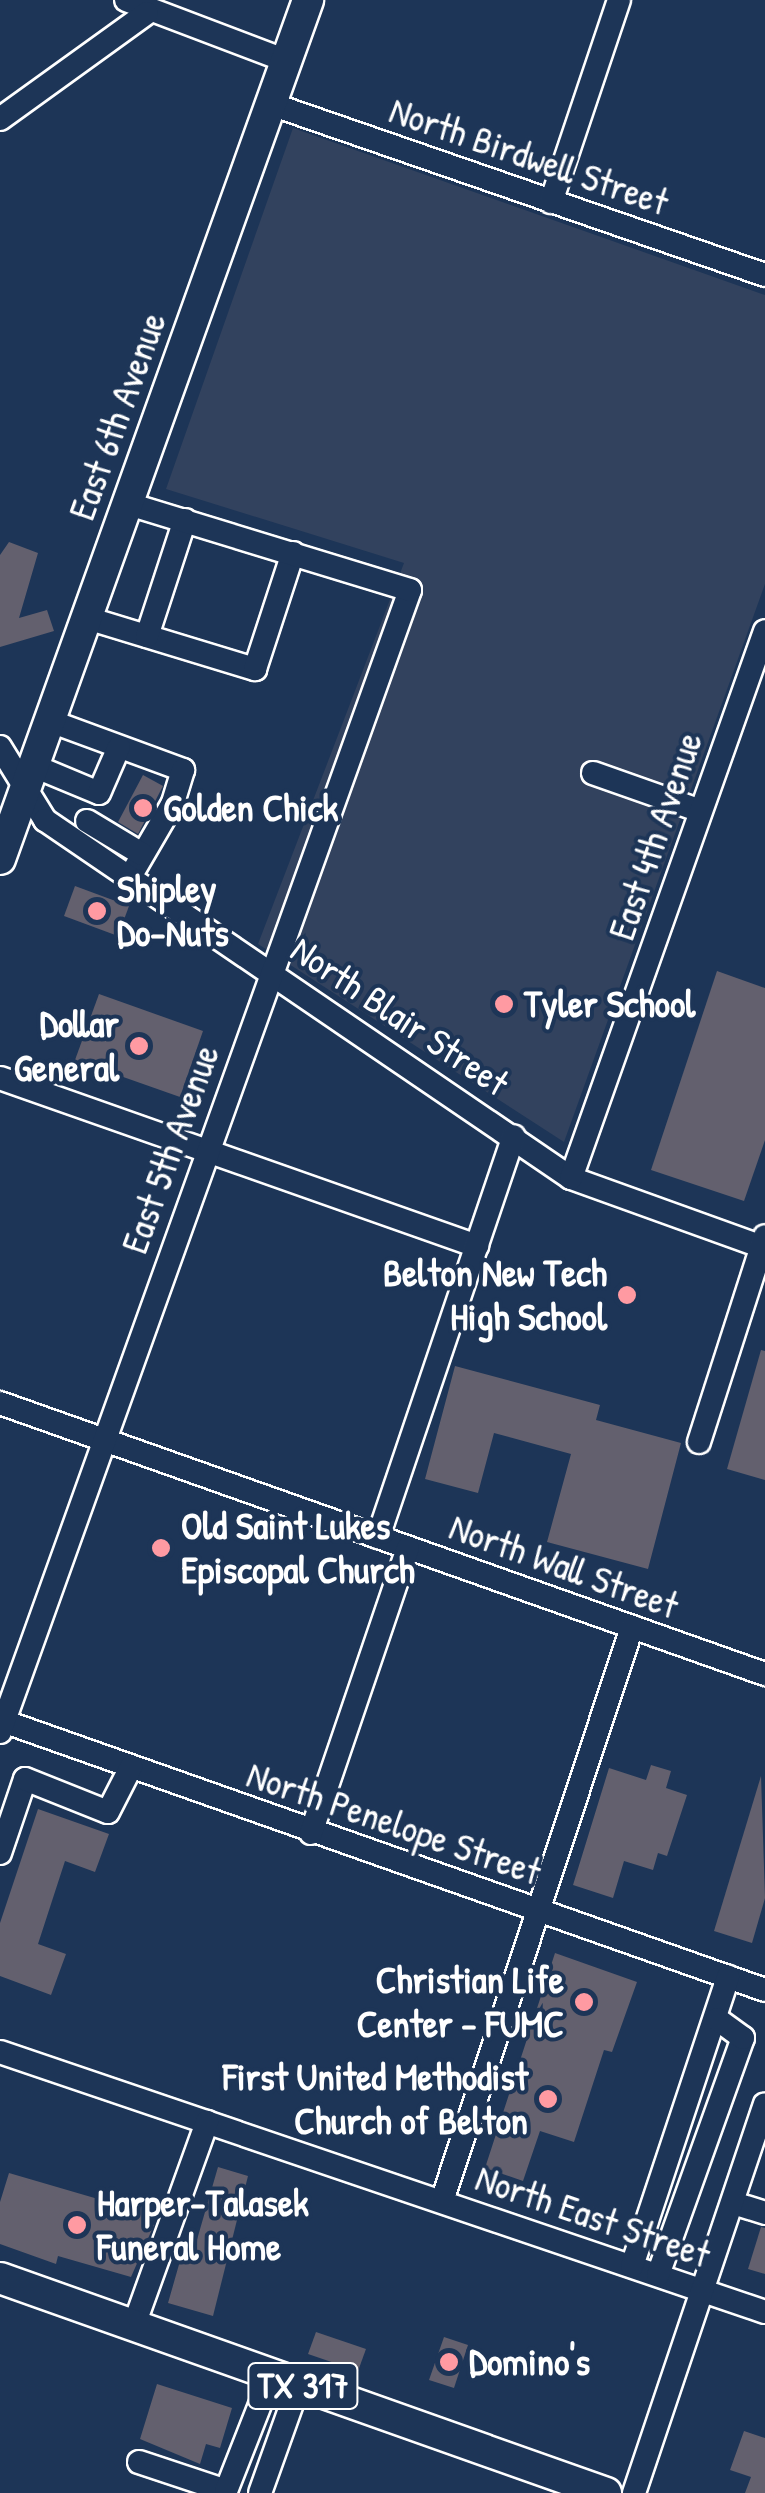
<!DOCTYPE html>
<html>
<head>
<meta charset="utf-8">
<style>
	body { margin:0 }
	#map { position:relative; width:765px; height:2493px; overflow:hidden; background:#1d3557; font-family:"Patrick Hand",sans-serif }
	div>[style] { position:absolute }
	.built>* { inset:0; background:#32425e }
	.building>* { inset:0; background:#63606e }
	.roads { filter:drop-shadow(2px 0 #fff) drop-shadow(-2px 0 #fff) drop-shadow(0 2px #fff) drop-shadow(0 -2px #fff) }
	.minor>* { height:22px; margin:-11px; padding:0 11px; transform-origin:11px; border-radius:11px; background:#1d3557 }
	.major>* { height:30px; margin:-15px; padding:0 15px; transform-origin:15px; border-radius:15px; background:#1d3557 }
	.dots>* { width:28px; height:28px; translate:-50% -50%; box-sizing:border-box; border:5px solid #1d3557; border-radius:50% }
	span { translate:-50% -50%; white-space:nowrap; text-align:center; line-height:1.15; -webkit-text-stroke:8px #1d3557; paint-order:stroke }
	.shield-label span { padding:2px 8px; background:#1d3557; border:2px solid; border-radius:8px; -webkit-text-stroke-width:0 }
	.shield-label { font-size:35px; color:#fff; font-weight:700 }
	.street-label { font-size:38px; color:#fff }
	.poi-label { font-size:38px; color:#fff; font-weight:700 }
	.left { translate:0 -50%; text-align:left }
	.right { translate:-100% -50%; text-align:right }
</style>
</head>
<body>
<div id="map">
	<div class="built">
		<i style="clip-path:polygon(293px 128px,765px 295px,765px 584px,564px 1142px,258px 944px,404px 563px,166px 489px)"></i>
	</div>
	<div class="building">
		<i style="clip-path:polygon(9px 542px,38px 553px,19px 618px,47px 610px,54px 631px,0 647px,0 555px)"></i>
		<i style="clip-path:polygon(143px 775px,163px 786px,138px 834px,118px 822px)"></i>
		<i style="clip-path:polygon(75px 886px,129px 906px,118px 936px,64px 916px)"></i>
		<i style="clip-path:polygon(717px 971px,765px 988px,765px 1140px,744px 1201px,651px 1170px)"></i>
		<i style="clip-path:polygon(99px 994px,203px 1031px,180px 1097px,75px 1060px)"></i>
		<i style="clip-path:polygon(761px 1350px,765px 1351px,765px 1480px,727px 1469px)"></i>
		<i style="clip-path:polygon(455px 1366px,600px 1405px,596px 1420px,681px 1443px,648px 1569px,547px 1542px,571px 1454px,494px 1433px,478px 1493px,425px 1479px)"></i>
		<i style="clip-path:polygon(651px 1765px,671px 1771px,666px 1788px,687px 1795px,667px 1856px,658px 1853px,653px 1870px,624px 1861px,613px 1898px,573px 1885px,609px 1768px,646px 1780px)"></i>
		<i style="clip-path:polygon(761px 1776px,765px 1898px,752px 1943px,714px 1931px)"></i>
		<i style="clip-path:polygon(38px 1809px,109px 1834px,95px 1872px,65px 1861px,38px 1944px,66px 1954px,51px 1995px,0 1976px,0 1923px)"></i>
		<i style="clip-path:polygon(555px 1953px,637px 1982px,612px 2052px,604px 2050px,574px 2142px,540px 2131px,523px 2181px,485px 2168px)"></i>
		<i style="clip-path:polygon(218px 2167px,248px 2176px,213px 2316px,168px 2303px,184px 2247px,194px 2250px)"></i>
		<i style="clip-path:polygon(9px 2173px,122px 2206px,125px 2194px,154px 2203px,148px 2223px,154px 2225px,131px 2277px,58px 2256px,56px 2264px,0 2244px,0 2202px)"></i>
		<i style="clip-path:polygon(761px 2227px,765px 2228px,765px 2274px,748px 2269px)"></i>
		<i style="clip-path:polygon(316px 2332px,366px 2349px,358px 2371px,308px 2354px)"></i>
		<i style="clip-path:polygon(444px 2337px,468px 2345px,454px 2388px,429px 2380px)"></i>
		<i style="clip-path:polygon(157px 2384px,232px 2408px,220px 2448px,206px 2444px,200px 2464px,140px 2439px)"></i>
		<i style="clip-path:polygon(744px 2431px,765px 2438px,765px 2493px,745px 2493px,751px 2477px,730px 2470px)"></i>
	</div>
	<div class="roads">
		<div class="minor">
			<i style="left:126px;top:0;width:172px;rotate:20.8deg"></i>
			<i style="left:271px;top:104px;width:523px;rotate:19.09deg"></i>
			<i style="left:0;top:119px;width:181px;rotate:-35.8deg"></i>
			<i style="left:551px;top:202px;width:213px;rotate:-71.4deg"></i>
			<i style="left:87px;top:618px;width:176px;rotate:16.9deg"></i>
			<i style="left:255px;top:669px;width:122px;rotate:-71.9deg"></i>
			<i style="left:147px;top:636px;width:122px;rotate:-71.9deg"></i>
			<i style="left:50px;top:721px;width:142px;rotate:20.2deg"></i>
			<i style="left:183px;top:770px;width:34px;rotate:107deg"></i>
			<i style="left:173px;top:803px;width:86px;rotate:120.2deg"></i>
			<i style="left:0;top:747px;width:86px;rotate:58.3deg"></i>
			<i style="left:45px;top:820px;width:636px;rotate:34.24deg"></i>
			<i style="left:571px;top:1178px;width:206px;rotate:19.8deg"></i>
			<i style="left:34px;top:766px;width:70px;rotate:22.6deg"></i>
			<i style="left:99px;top:793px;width:50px;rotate:-66.5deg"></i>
			<i style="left:593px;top:773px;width:114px;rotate:19.4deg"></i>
			<i style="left:87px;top:821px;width:64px;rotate:31deg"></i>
			<i style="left:0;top:1078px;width:506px;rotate:19.4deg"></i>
			<i style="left:571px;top:1178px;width:580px;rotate:-70.47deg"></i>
			<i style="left:0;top:1403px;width:812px;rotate:19.51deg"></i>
			<i style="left:699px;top:1442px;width:216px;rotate:-72.2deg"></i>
			<i style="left:378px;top:1537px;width:423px;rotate:-71.3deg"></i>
			<i style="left:0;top:1720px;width:811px;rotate:19.44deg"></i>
			<i style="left:0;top:1732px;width:1213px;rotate:-70.25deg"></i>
			<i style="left:410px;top:590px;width:295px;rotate:-163deg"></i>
			<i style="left:311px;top:1833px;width:301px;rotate:-71.2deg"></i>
			<i style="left:0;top:1853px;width:78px;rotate:-71.3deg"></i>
			<i style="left:25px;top:1779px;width:89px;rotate:21.7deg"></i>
			<i style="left:108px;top:1812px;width:51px;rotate:-62.9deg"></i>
			<i style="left:0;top:2052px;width:808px;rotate:18.77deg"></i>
			<i style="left:442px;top:2201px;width:605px;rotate:-71.68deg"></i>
			<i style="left:733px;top:2203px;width:34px;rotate:17deg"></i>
			<i style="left:632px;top:2266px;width:305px;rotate:-71.6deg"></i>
			<i style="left:658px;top:2275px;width:252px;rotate:-70.3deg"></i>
			<i style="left:743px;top:2038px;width:32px;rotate:-144deg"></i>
			<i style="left:134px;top:2325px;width:216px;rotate:-70.2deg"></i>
			<i style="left:139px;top:2462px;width:92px;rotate:18.4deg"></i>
			<i style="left:226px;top:2491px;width:126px;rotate:-68.5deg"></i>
			<i style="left:260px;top:2493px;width:116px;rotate:-70.3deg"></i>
			<i style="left:634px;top:2493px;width:410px;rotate:-71.4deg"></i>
		</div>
		<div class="major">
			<i style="left:0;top:859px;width:913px;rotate:-70.27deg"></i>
			<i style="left:0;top:2278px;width:643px;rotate:19.53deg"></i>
		</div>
	</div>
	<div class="dots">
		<i style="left:143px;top:808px;background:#ff9aa2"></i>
		<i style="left:97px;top:911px;background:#ff9aa2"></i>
		<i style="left:504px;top:1004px;background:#ff9aa2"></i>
		<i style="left:139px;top:1046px;background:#ff9aa2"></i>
		<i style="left:627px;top:1295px;background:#ff9aa2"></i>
		<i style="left:161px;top:1548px;background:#ff9aa2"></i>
		<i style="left:584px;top:2002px;background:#ff9aa2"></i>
		<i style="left:548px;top:2099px;background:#ff9aa2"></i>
		<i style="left:77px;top:2225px;background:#ff9aa2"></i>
		<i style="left:449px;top:2362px;background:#ff9aa2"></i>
	</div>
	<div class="shield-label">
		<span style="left:303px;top:2386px">TX 317</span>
	</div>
	<div class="street-label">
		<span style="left:529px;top:156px;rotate:19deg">North Birdwell Street</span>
		<span style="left:117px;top:416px;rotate:-70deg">East 6th Avenue</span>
		<span style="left:655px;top:836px;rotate:-71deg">East 4th Avenue</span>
		<span style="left:400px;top:1016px;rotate:34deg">North Blair Street</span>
		<span style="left:170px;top:1149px;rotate:-70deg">East 5th Avenue</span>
		<span style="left:564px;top:1566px;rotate:20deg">North Wall Street</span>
		<span style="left:394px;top:1823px;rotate:19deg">North Penelope Street</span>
		<span style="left:593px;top:2216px;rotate:19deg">North East Street</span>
	</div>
	<div class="poi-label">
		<span class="left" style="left:163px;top:808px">Golden Chick</span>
		<span class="left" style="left:117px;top:911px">Shipley<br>Do-Nuts</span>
		<span class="left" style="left:524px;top:1004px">Tyler School</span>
		<span class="right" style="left:119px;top:1046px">Dollar<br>General</span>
		<span class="right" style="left:607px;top:1295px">Belton New Tech<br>High School</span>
		<span class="left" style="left:181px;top:1548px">Old Saint Lukes<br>Episcopal Church</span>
		<span class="right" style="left:564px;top:2002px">Christian Life<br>Center - FUMC</span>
		<span class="right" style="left:528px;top:2099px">First United Methodist<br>Church of Belton</span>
		<span class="left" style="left:97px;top:2225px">Harper-Talasek<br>Funeral Home</span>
		<span class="left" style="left:469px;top:2362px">Domino's</span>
	</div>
</div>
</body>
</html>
